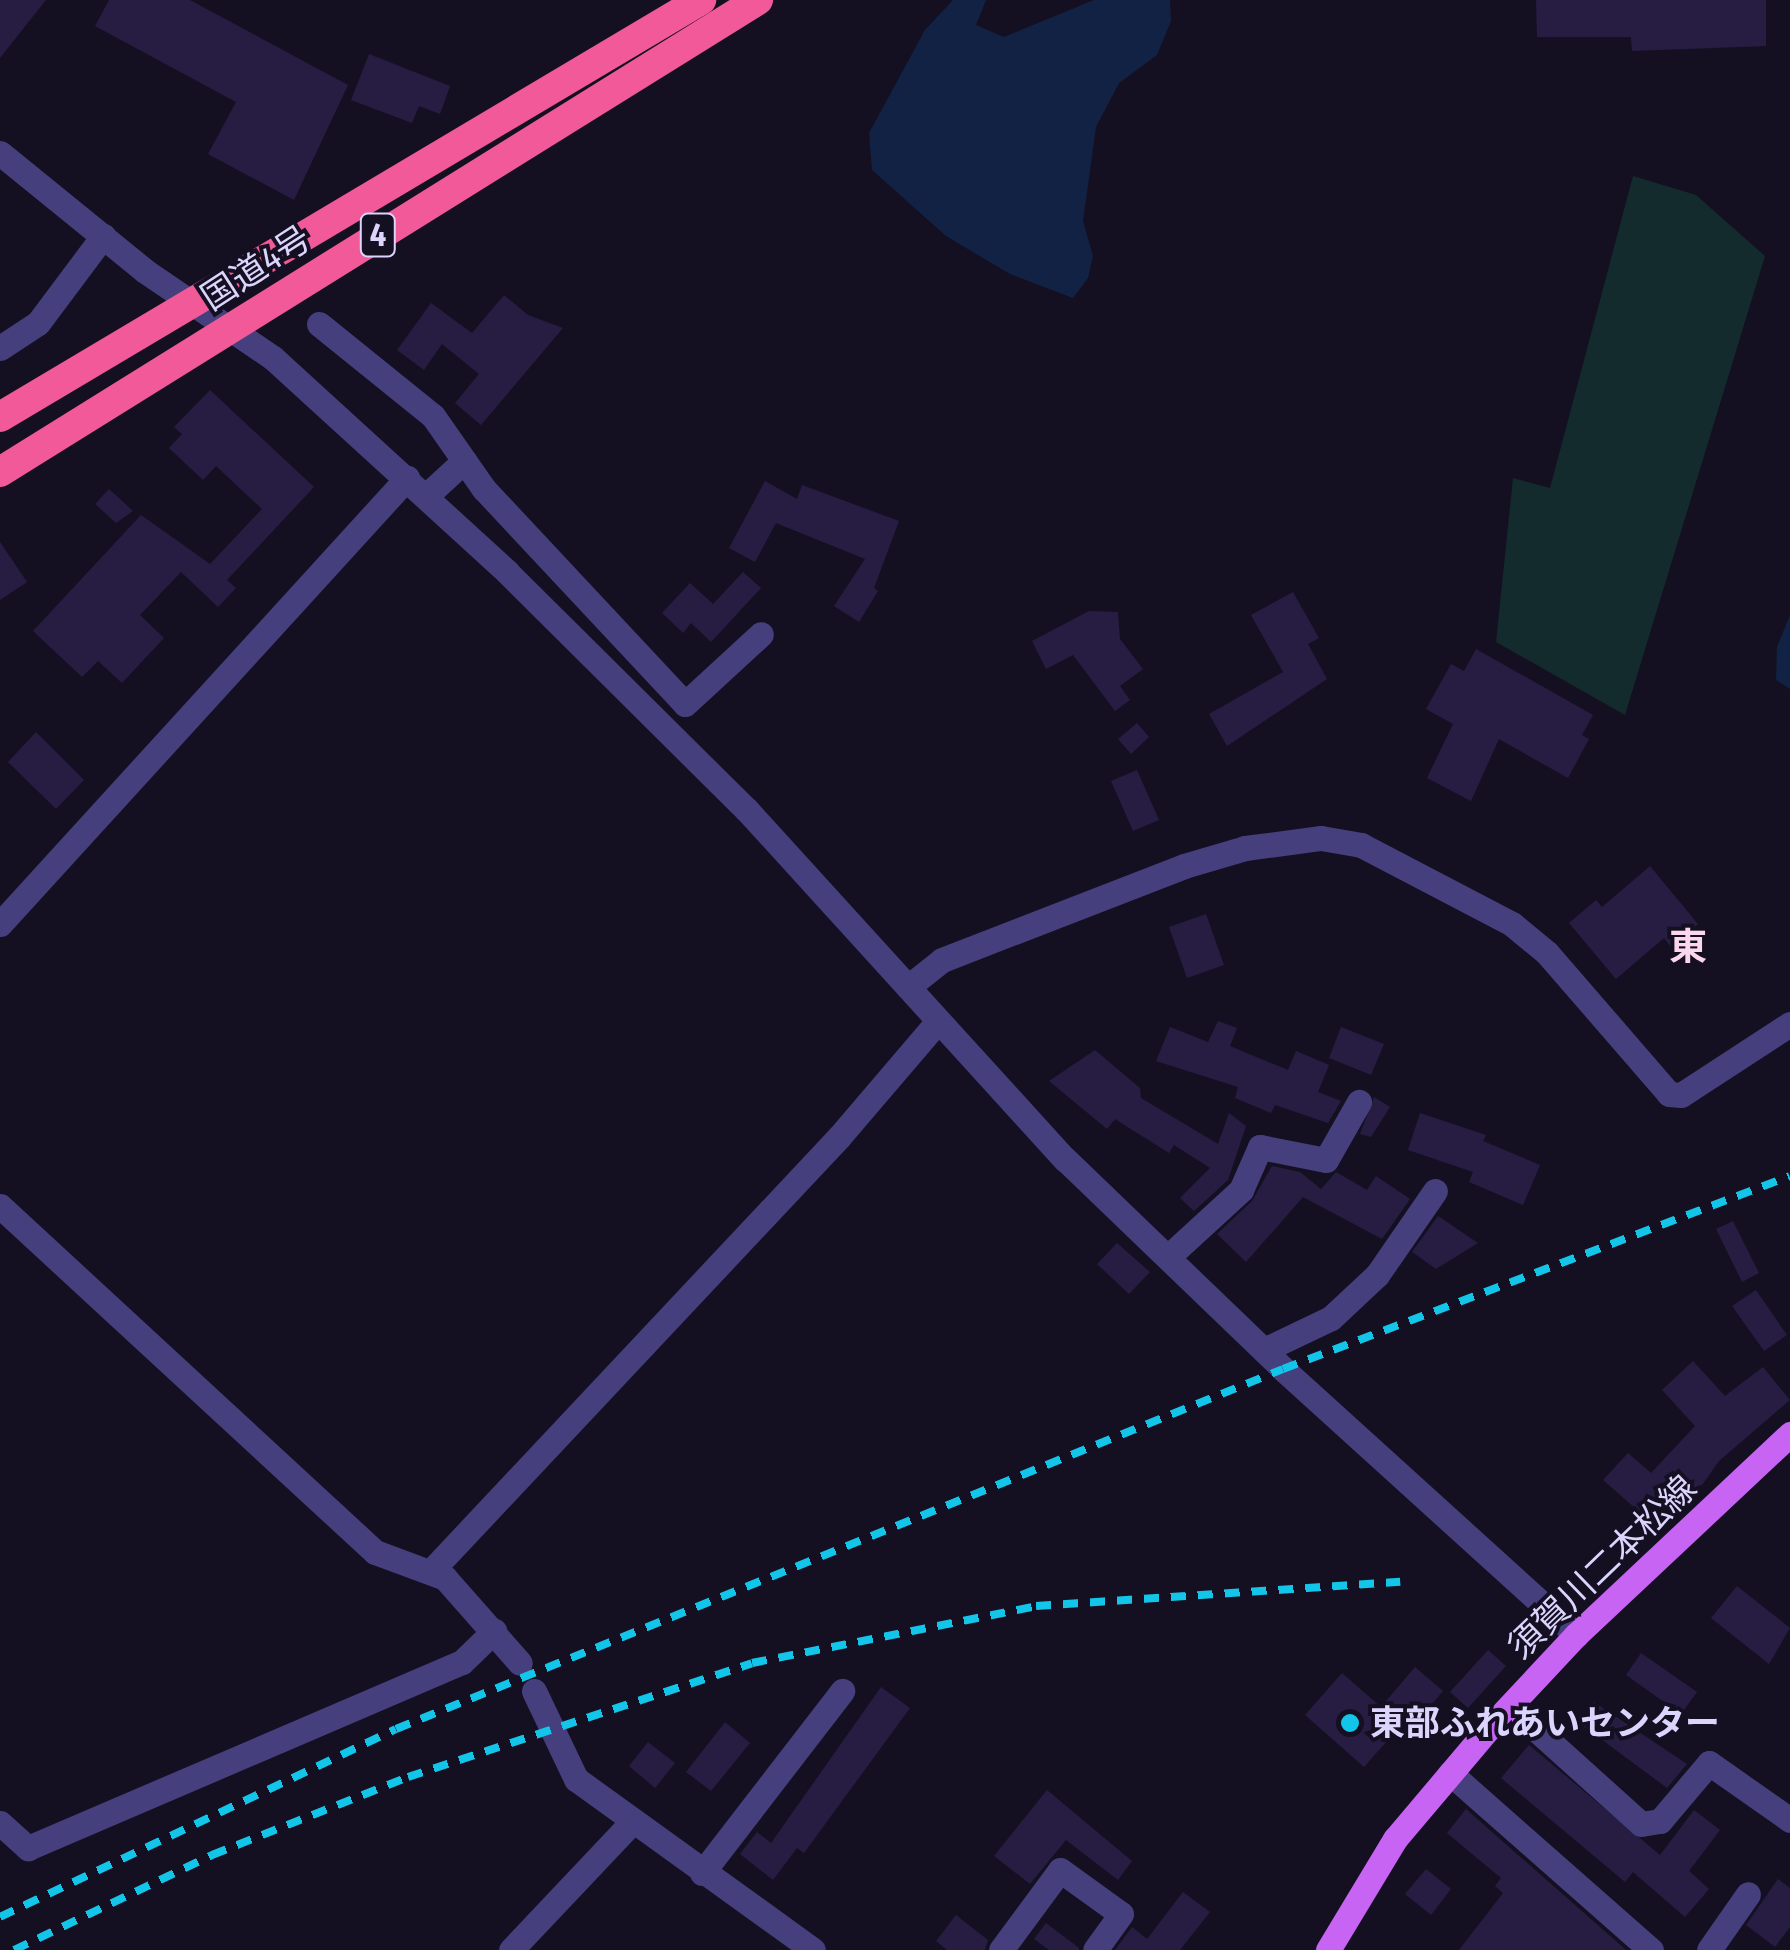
<!DOCTYPE html>
<html>
<head>
<meta charset="utf-8">
<style>
	body { margin:0 }
	#map { position:relative; width:1790px; height:1950px; overflow:hidden; background:#141022; font-family:"Fira Sans Condensed","Noto Sans JP",sans-serif }
	div>[style] { position:absolute }
	.green>* { inset:0; background:#132b2c }
	.water>* { inset:0; background:#122244 }
	.building>* { inset:0; background:#271d42 }
	.minor>* { height:25px; margin:-12.5px; padding:0 12.5px; transform-origin:12.5px; border-radius:12.5px; background:#453f7d }
	.major>* { height:25px; margin:-12.5px; padding:0 12.5px; transform-origin:12.5px; border-radius:12.5px; background:#c764f3 }
	.highway>* { height:30px; margin:-15px; padding:0 15px; transform-origin:15px; border-radius:15px; background:#f25999 }
	.rail>* { height:8px; margin-top:-4px; transform-origin:0; background:repeating-linear-gradient(90deg,#13c6e9 0 15px,transparent 0 27px) }
	.dots>* { width:28px; height:28px; translate:-50% -50%; box-sizing:border-box; border:5px solid #141022; border-radius:50% }
	span { translate:-50% -50%; white-space:nowrap; text-align:center; line-height:1.15; -webkit-text-stroke:8px #141022; paint-order:stroke }
	.shield-label span { padding:2px 8px; background:#141022; border:2px solid; border-radius:8px; -webkit-text-stroke-width:0 }
	.shield-label { font-size:32px; color:#dbd4fc; font-weight:700 }
	.street-label { font-size:35px; color:#dbd4fc }
	.poi-label { font-size:35px; color:#dbd4fc; font-weight:700 }
	.left { translate:0 -50%; text-align:left }
	.neighbourhood-label { font-size:38px; color:#fcd6ec; font-weight:700 }
</style>
</head>
<body>
<div id="map">
	<div class="green">
		<i style="clip-path:polygon(1633px 176px,1696px 195px,1765px 256px,1625px 715px,1496px 642px,1513px 478px,1550px 488px)"></i>
	</div>
	<div class="water">
		<i style="clip-path:polygon(953px 0,986px 0,976px 25px,1004px 37px,1094px 0,1170px 0,1171px 21px,1157px 55px,1119px 83px,1096px 127px,1083px 221px,1093px 256px,1088px 278px,1073px 298px,1010px 274px,946px 236px,872px 170px,869px 133px,925px 30px)"></i>
		<i style="clip-path:polygon(1790px 615px,1790px 689px,1776px 680px,1777px 647px)"></i>
	</div>
	<div class="building">
		<i style="clip-path:polygon(0 0,46px 0,0 58px)"></i>
		<i style="clip-path:polygon(109px 0,190px 0,348px 85px,294px 200px,208px 154px,236px 102px,95px 26px)"></i>
		<i style="clip-path:polygon(1536px 0,1766px 0,1766px 46px,1632px 51px,1631px 37px,1537px 37px)"></i>
		<i style="clip-path:polygon(369px 54px,450px 86px,440px 114px,419px 106px,412px 123px,351px 100px)"></i>
		<i style="clip-path:polygon(504px 295px,528px 315px,563px 328px,481px 425px,455px 403px,479px 374px,442px 344px,424px 370px,397px 350px,431px 303px,472px 333px)"></i>
		<i style="clip-path:polygon(210px 390px,314px 487px,227px 580px,236px 588px,218px 607px,181px 572px,140px 615px,164px 638px,122px 683px,98px 661px,82px 677px,33px 631px,141px 515px,210px 564px,262px 509px,216px 466px,203px 480px,169px 448px,182px 434px,174px 427px)"></i>
		<i style="clip-path:polygon(765px 481px,797px 499px,802px 485px,899px 521px,874px 588px,878px 591px,859px 622px,834px 606px,865px 559px,776px 523px,755px 562px,729px 548px)"></i>
		<i style="clip-path:polygon(109px 489px,133px 511px,116px 523px,95px 504px)"></i>
		<i style="clip-path:polygon(0 542px,27px 582px,0 600px)"></i>
		<i style="clip-path:polygon(743px 572px,761px 588px,711px 642px,691px 623px,683px 633px,662px 613px,690px 583px,713px 604px)"></i>
		<i style="clip-path:polygon(1293px 592px,1319px 638px,1308px 644px,1327px 679px,1227px 746px,1209px 714px,1283px 672px,1251px 615px)"></i>
		<i style="clip-path:polygon(1089px 611px,1118px 612px,1120px 639px,1143px 669px,1120px 686px,1130px 700px,1115px 711px,1073px 655px,1046px 669px,1032px 641px)"></i>
		<i style="clip-path:polygon(1476px 649px,1593px 715px,1582px 735px,1589px 739px,1568px 778px,1499px 739px,1471px 801px,1427px 778px,1453px 724px,1426px 709px,1451px 664px,1464px 671px)"></i>
		<i style="clip-path:polygon(1137px 723px,1149px 737px,1131px 754px,1118px 739px)"></i>
		<i style="clip-path:polygon(36px 732px,84px 780px,56px 809px,8px 762px)"></i>
		<i style="clip-path:polygon(1137px 770px,1159px 820px,1133px 831px,1111px 781px)"></i>
		<i style="clip-path:polygon(1650px 866px,1698px 924px,1671px 947px,1664px 938px,1616px 979px,1569px 923px,1596px 900px,1602px 907px)"></i>
		<i style="clip-path:polygon(1206px 914px,1224px 965px,1187px 978px,1169px 927px)"></i>
		<i style="clip-path:polygon(1218px 1021px,1237px 1028px,1230px 1046px,1288px 1070px,1296px 1051px,1329px 1065px,1318px 1092px,1341px 1101px,1328px 1123px,1275px 1105px,1271px 1113px,1235px 1098px,1238px 1087px,1156px 1061px,1170px 1027px,1208px 1042px)"></i>
		<i style="clip-path:polygon(1341px 1027px,1384px 1044px,1371px 1075px,1329px 1058px)"></i>
		<i style="clip-path:polygon(1095px 1050px,1140px 1088px,1141px 1098px,1218px 1144px,1229px 1113px,1246px 1126px,1228px 1180px,1194px 1211px,1180px 1198px,1210px 1168px,1174px 1145px,1169px 1153px,1115px 1119px,1107px 1129px,1049px 1081px)"></i>
		<i style="clip-path:polygon(1374px 1097px,1390px 1107px,1371px 1137px,1360px 1134px)"></i>
		<i style="clip-path:polygon(1420px 1113px,1486px 1135px,1483px 1141px,1540px 1165px,1523px 1205px,1469px 1182px,1473px 1172px,1408px 1150px)"></i>
		<i style="clip-path:polygon(1272px 1166px,1300px 1172px,1321px 1189px,1336px 1172px,1367px 1190px,1376px 1176px,1410px 1199px,1382px 1239px,1303px 1197px,1246px 1262px,1217px 1234px,1252px 1201px)"></i>
		<i style="clip-path:polygon(1438px 1216px,1478px 1243px,1436px 1269px,1412px 1252px)"></i>
		<i style="clip-path:polygon(1733px 1221px,1759px 1273px,1742px 1282px,1716px 1229px)"></i>
		<i style="clip-path:polygon(1117px 1243px,1150px 1272px,1129px 1294px,1097px 1264px)"></i>
		<i style="clip-path:polygon(1756px 1290px,1787px 1335px,1764px 1351px,1732px 1306px)"></i>
		<i style="clip-path:polygon(1693px 1361px,1725px 1396px,1763px 1367px,1790px 1400px,1719px 1461px,1695px 1495px,1676px 1479px,1643px 1515px,1603px 1480px,1628px 1453px,1651px 1473px,1695px 1426px,1662px 1390px)"></i>
		<i style="clip-path:polygon(1737px 1586px,1790px 1628px,1769px 1664px,1711px 1618px)"></i>
		<i style="clip-path:polygon(1488px 1650px,1506px 1666px,1468px 1708px,1450px 1692px)"></i>
		<i style="clip-path:polygon(1641px 1653px,1697px 1692px,1681px 1714px,1626px 1675px)"></i>
		<i style="clip-path:polygon(1415px 1667px,1443px 1691px,1425px 1712px,1418px 1706px,1364px 1767px,1305px 1715px,1342px 1673px,1381px 1707px)"></i>
		<i style="clip-path:polygon(881px 1687px,910px 1708px,804px 1853px,797px 1848px,773px 1880px,740px 1854px,757px 1832px,771px 1843px)"></i>
		<i style="clip-path:polygon(1594px 1702px,1687px 1764px,1667px 1788px,1578px 1722px)"></i>
		<i style="clip-path:polygon(725px 1722px,750px 1743px,711px 1791px,686px 1772px)"></i>
		<i style="clip-path:polygon(648px 1742px,675px 1763px,655px 1788px,629px 1766px)"></i>
		<i style="clip-path:polygon(1529px 1745px,1660px 1855px,1694px 1810px,1720px 1830px,1689px 1871px,1709px 1889px,1685px 1917px,1633px 1872px,1625px 1882px,1501px 1778px)"></i>
		<i style="clip-path:polygon(1047px 1790px,1132px 1861px,1118px 1880px,1066px 1840px,1030px 1884px,994px 1856px)"></i>
		<i style="clip-path:polygon(1466px 1809px,1626px 1950px,1459px 1950px,1503px 1893px,1495px 1886px,1501px 1878px,1447px 1833px)"></i>
		<i style="clip-path:polygon(1426px 1869px,1451px 1889px,1431px 1915px,1405px 1894px)"></i>
		<i style="clip-path:polygon(1778px 1879px,1790px 1888px,1790px 1927px,1775px 1947px,1746px 1925px)"></i>
		<i style="clip-path:polygon(1183px 1892px,1210px 1912px,1180px 1950px,1115px 1950px,1132px 1927px,1147px 1939px)"></i>
		<i style="clip-path:polygon(956px 1915px,988px 1940px,985px 1950px,947px 1950px,936px 1941px)"></i>
		<i style="clip-path:polygon(1046px 1923px,1079px 1948px,1079px 1950px,1049px 1950px,1034px 1939px)"></i>
	</div>
	<div class="minor">
		<i style="left:0;top:153px;width:187px;rotate:39.1deg"></i>
		<i style="left:145px;top:271px;width:155px;rotate:34.2deg"></i>
		<i style="left:273px;top:358px;width:317px;rotate:42.4deg"></i>
		<i style="left:507px;top:572px;width:337px;rotate:44.8deg"></i>
		<i style="left:746px;top:809px;width:474px;rotate:47.7deg"></i>
		<i style="left:1065px;top:1159px;width:303px;rotate:43.9deg"></i>
		<i style="left:1283px;top:1369px;width:396px;rotate:42.2deg"></i>
		<i style="left:319px;top:324px;width:146px;rotate:38.9deg"></i>
		<i style="left:433px;top:416px;width:89px;rotate:55.1deg"></i>
		<i style="left:484px;top:489px;width:294px;rotate:46.9deg"></i>
		<i style="left:685px;top:704px;width:103px;rotate:-42.6deg"></i>
		<i style="left:0;top:348px;width:45px;rotate:-33.3deg"></i>
		<i style="left:38px;top:323px;width:109px;rotate:-53.2deg"></i>
		<i style="left:426px;top:496px;width:52px;rotate:-42.6deg"></i>
		<i style="left:0;top:924px;width:604px;rotate:-47.62deg"></i>
		<i style="left:908px;top:987px;width:43px;rotate:-38.5deg"></i>
		<i style="left:942px;top:960px;width:260px;rotate:-21.2deg"></i>
		<i style="left:1184px;top:866px;width:64px;rotate:-16.4deg"></i>
		<i style="left:1245px;top:848px;width:77px;rotate:-7.5deg"></i>
		<i style="left:1321px;top:838px;width:41px;rotate:9.9deg"></i>
		<i style="left:1361px;top:845px;width:170px;rotate:27.6deg"></i>
		<i style="left:1512px;top:924px;width:45px;rotate:39.6deg"></i>
		<i style="left:1547px;top:953px;width:186px;rotate:49.1deg"></i>
		<i style="left:1669px;top:1094px;width:12px;rotate:5deg"></i>
		<i style="left:1681px;top:1095px;width:130px;rotate:-33.1deg"></i>
		<i style="left:0;top:1206px;width:510px;rotate:42.7deg"></i>
		<i style="left:375px;top:1552px;width:75px;rotate:20.4deg"></i>
		<i style="left:445px;top:1578px;width:113px;rotate:48.6deg"></i>
		<i style="left:1169px;top:1256px;width:98px;rotate:-42.5deg"></i>
		<i style="left:1241px;top:1190px;width:47px;rotate:-66.2deg"></i>
		<i style="left:1260px;top:1147px;width:67px;rotate:11.1deg"></i>
		<i style="left:1326px;top:1160px;width:67px;rotate:-60.4deg"></i>
		<i style="left:1264px;top:1350px;width:74px;rotate:-25.5deg"></i>
		<i style="left:1331px;top:1318px;width:63px;rotate:-43.1deg"></i>
		<i style="left:1377px;top:1275px;width:102px;rotate:-55.4deg"></i>
		<i style="left:433px;top:1569px;width:593px;rotate:-46.78deg"></i>
		<i style="left:839px;top:1137px;width:153px;rotate:-49.5deg"></i>
		<i style="left:534px;top:1691px;width:98px;rotate:64.5deg"></i>
		<i style="left:576px;top:1779px;width:292px;rotate:35.8deg"></i>
		<i style="left:1510px;top:1706px;width:176px;rotate:42deg"></i>
		<i style="left:1641px;top:1824px;width:19px;rotate:-9deg"></i>
		<i style="left:1660px;top:1821px;width:76px;rotate:-49.8deg"></i>
		<i style="left:1709px;top:1763px;width:99px;rotate:35.1deg"></i>
		<i style="left:1450px;top:1773px;width:268px;rotate:41.4deg"></i>
		<i style="left:0;top:1823px;width:38px;rotate:42deg"></i>
		<i style="left:28px;top:1848px;width:472px;rotate:-23.2deg"></i>
		<i style="left:462px;top:1662px;width:45px;rotate:-44.1deg"></i>
		<i style="left:702px;top:1873px;width:230px;rotate:-52.4deg"></i>
		<i style="left:511px;top:1950px;width:176px;rotate:-46.6deg"></i>
		<i style="left:1001px;top:1950px;width:99px;rotate:-53.6deg"></i>
		<i style="left:1060px;top:1870px;width:75px;rotate:35.8deg"></i>
		<i style="left:1121px;top:1914px;width:44px;rotate:125.8deg"></i>
		<i style="left:1709px;top:1950px;width:68px;rotate:-55.1deg"></i>
	</div>
	<div class="major">
		<i style="left:1328px;top:1950px;width:130px;rotate:-58.9deg"></i>
		<i style="left:1395px;top:1839px;width:144px;rotate:-49.8deg"></i>
		<i style="left:1488px;top:1729px;width:129px;rotate:-46.9deg"></i>
		<i style="left:1576px;top:1635px;width:294px;rotate:-43.2deg"></i>
	</div>
	<div class="highway">
		<i style="left:0;top:417px;width:816px;rotate:-30.75deg"></i>
		<i style="left:0;top:472px;width:893px;rotate:-31.91deg"></i>
	</div>
	<div class="rail">
		<i style="left:0;top:1917px;width:438px;rotate:-25.4deg"></i>
		<i style="left:396px;top:1729px;width:957px;rotate:-22.09deg"></i>
		<i style="left:1283px;top:1369px;width:542px;rotate:-20.84deg"></i>
		<i style="left:14px;top:1950px;width:220px;rotate:-25.6deg"></i>
		<i style="left:212px;top:1855px;width:211px;rotate:-21.7deg"></i>
		<i style="left:408px;top:1777px;width:362px;rotate:-18.3deg"></i>
		<i style="left:752px;top:1663px;width:290px;rotate:-11.3deg"></i>
		<i style="left:1036px;top:1606px;width:365px;rotate:-3.8deg"></i>
	</div>
	<div class="dots">
		<i style="left:1350px;top:1723px;background:#13c6e9"></i>
	</div>
	<div class="shield-label">
		<span style="left:378px;top:235px">4</span>
	</div>
	<div class="street-label">
		<span style="left:256px;top:268px;rotate:-33deg">国道4号</span>
		<span style="left:1602px;top:1567px;rotate:-44deg">須賀川二本松線</span>
	</div>
	<div class="poi-label">
		<span class="left" style="left:1370px;top:1723px">東部ふれあいセンター</span>
	</div>
	<div class="neighbourhood-label">
		<span style="left:1688px;top:948px">東</span>
	</div>
</div>
</body>
</html>
